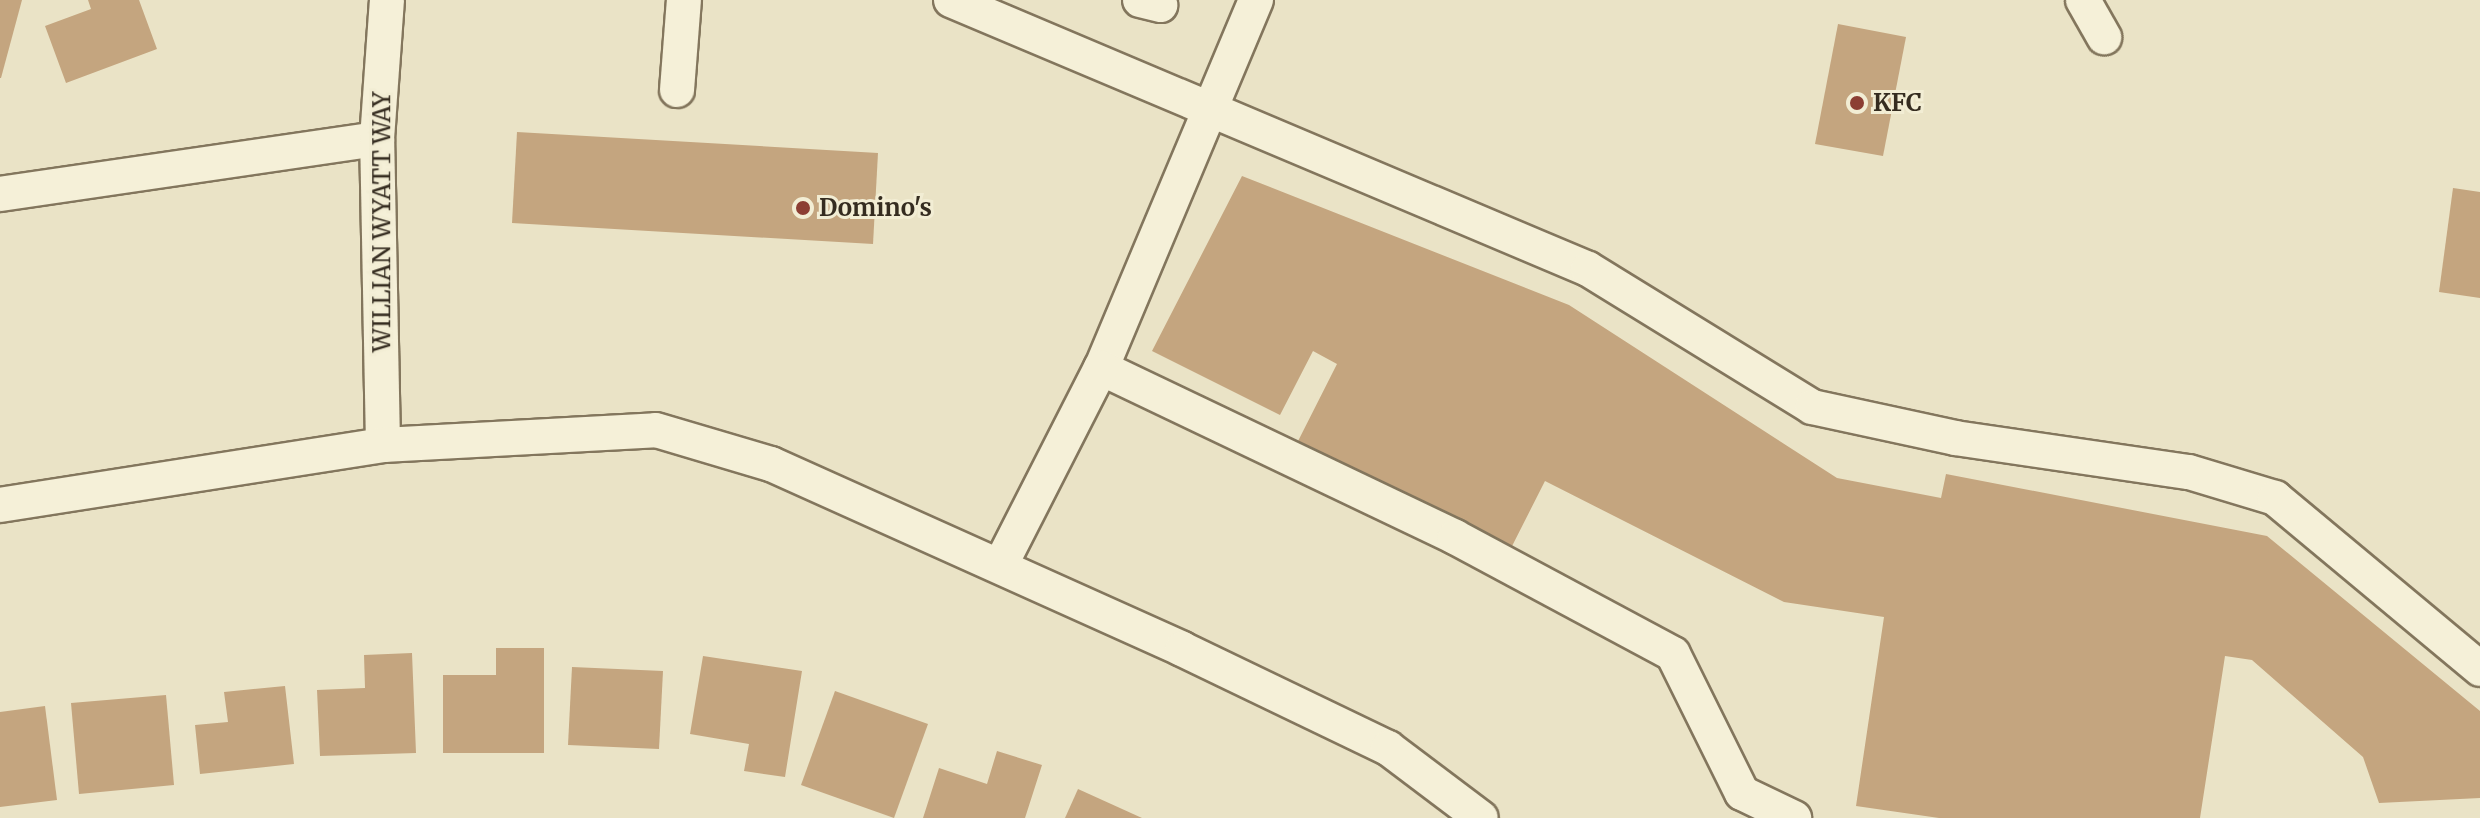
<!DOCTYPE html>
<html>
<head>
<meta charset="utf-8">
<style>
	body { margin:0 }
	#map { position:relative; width:2480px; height:818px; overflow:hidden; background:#eae3c6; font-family:Merriweather,serif }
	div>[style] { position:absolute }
	.building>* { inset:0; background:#c4a57f }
	.roads { filter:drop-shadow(2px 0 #83765d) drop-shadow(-2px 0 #83765d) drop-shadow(0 2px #83765d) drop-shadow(0 -2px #83765d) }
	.minor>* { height:34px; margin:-17px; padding:0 17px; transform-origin:17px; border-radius:17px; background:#f5f0d8 }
	.dots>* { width:22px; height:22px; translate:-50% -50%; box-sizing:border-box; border:4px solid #f2edd4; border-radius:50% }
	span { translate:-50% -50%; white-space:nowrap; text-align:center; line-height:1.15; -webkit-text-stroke:6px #f2edd4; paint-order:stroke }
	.poi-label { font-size:24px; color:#352c20; font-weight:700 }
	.left { translate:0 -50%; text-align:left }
	.street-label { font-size:24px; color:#352c20 }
</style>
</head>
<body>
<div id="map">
	<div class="building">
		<i style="clip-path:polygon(0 0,22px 0,1px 78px,0 78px)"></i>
		<i style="clip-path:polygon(88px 0,139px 0,157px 49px,66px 83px,45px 26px,91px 9px)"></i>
		<i style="clip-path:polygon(1838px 24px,1906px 37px,1883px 156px,1815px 144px)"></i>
		<i style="clip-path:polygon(517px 132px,878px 153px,873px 244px,512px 223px)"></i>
		<i style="clip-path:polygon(1242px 176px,1569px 305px,1837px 478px,1941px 498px,1946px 474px,2267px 536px,2480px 711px,2480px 798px,2379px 803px,2363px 757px,2252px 660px,2225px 656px,2200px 818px,1939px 818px,1856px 806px,1884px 617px,1784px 602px,1545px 481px,1506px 558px,1293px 451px,1337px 364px,1313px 351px,1280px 415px,1152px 351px)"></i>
		<i style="clip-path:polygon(2453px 188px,2480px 192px,2480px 298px,2439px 292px)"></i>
		<i style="clip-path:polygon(496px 648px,544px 648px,544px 753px,443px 753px,443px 675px,496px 675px)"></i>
		<i style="clip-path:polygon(412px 653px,416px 753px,320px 756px,317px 690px,365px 688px,364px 655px)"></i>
		<i style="clip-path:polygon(703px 656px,802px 671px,785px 777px,744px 771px,749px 744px,690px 734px)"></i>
		<i style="clip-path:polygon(572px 667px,663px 671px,659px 749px,568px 745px)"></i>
		<i style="clip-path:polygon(285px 686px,294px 764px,200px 774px,195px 725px,228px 722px,224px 692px)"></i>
		<i style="clip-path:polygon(835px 691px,928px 724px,894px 818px,801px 785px)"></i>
		<i style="clip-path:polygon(166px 695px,174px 785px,79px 794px,71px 703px)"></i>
		<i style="clip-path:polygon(45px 706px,57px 800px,0 807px,0 712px)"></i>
		<i style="clip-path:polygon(997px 751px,1042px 765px,1025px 818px,923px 818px,939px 768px,987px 784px)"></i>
		<i style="clip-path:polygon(1078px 789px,1142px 818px,1065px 818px)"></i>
	</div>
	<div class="roads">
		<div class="minor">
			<i style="left:951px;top:0;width:691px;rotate:22.89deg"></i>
			<i style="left:1588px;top:269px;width:263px;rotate:31.6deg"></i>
			<i style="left:1812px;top:407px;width:146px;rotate:12.2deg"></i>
			<i style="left:1955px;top:438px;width:236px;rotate:8.3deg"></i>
			<i style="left:2189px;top:472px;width:90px;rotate:16.8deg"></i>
			<i style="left:2275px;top:498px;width:267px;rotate:39.8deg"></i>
			<i style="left:1140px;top:0;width:21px;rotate:14deg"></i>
			<i style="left:1256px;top:0;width:399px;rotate:112.8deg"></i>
			<i style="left:1101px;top:368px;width:392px;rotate:25.5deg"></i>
			<i style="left:1455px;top:537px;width:247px;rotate:28.2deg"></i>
			<i style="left:1673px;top:654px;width:155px;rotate:63.6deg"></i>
			<i style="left:1742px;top:793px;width:58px;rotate:25.7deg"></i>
			<i style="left:2083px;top:0;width:43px;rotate:60.4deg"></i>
			<i style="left:677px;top:90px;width:90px;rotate:-85.6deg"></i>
			<i style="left:0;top:194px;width:381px;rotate:-8.3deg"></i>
			<i style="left:383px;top:445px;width:306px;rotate:-91.1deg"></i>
			<i style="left:377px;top:139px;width:139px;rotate:-85.9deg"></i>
			<i style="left:0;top:505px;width:388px;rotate:-8.9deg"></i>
			<i style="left:383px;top:445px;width:273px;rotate:-3.1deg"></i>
			<i style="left:656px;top:430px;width:120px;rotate:16.5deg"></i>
			<i style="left:771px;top:464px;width:451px;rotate:24.2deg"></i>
			<i style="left:1182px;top:649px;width:229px;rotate:25.7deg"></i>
			<i style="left:1388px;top:748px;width:116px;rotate:37deg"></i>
			<i style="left:1000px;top:566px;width:222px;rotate:-63deg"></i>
		</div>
	</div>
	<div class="dots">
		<i style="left:1857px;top:103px;background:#8c3e33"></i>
		<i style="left:803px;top:208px;background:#8c3e33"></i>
	</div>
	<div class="poi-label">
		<span class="left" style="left:1873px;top:103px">KFC</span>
		<span class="left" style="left:819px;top:208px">Domino's</span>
	</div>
	<div class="street-label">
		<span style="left:382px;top:222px;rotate:-90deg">WILLIAN WYATT WAY</span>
	</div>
</div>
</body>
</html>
